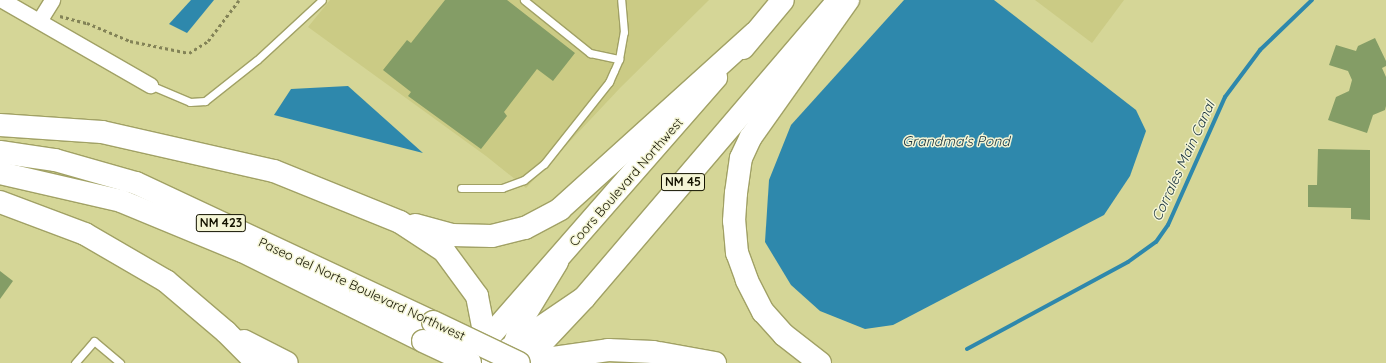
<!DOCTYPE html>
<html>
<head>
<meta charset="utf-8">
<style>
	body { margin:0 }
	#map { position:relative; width:1386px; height:363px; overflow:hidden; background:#d5d697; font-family:Quicksand,sans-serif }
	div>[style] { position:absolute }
	.built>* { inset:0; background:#cbcb85 }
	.water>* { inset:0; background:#2e88ac }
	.stream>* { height:4px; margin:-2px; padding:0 2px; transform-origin:2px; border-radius:2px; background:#2e88ac }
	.building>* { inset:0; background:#849d66 }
	.path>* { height:2.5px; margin-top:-1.25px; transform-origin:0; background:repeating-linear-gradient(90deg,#838357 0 3px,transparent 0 6px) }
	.roads { filter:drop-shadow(1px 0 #a1a165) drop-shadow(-1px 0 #a1a165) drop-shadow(0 1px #a1a165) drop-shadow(0 -1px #a1a165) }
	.service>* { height:7px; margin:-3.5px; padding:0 3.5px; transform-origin:3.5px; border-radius:3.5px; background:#fff }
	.minor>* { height:15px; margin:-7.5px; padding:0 7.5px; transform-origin:7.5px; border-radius:7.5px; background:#fff }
	.primary>* { height:22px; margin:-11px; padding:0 11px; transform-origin:11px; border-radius:11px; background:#fff }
	.motorway>* { height:22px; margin:-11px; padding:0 11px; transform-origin:11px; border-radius:11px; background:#fff }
	.bridges { filter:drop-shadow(1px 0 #a1a165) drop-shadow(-1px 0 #a1a165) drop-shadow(0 1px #a1a165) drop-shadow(0 -1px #a1a165) }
	.motorway-bridge>* { height:22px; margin:-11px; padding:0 11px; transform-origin:11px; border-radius:11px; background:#fff }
	span { translate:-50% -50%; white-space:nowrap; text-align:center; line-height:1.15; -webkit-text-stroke:3px #f4f5d5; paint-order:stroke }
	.shield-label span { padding:1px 3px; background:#f4f5d5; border:1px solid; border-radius:3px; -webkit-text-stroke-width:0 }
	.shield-label { font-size:12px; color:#141300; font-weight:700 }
	.street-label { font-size:13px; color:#141300 }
	.water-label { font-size:14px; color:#16303c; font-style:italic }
</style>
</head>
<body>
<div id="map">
	<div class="built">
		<i style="clip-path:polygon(330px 0,709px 0,620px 88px,526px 188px,486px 156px,308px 27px)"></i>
		<i style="clip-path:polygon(1035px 0,1124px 0,1092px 43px)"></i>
	</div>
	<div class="water">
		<i style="clip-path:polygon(191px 0,214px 0,187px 33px,169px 24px)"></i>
		<i style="clip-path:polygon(904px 0,994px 0,1136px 110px,1146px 131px,1130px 176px,1104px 215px,893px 325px,865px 329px,820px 311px,791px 285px,765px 242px,769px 180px,791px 125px)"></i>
		<i style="clip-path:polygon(348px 86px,423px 153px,274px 115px,291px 89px)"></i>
	</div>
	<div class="stream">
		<i style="left:967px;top:349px;width:183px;rotate:-28.4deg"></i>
		<i style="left:1128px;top:262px;width:34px;rotate:-36deg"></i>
		<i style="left:1156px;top:242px;width:21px;rotate:-55deg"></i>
		<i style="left:1168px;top:225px;width:140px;rotate:-66deg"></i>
		<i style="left:1225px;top:97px;width:59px;rotate:-53.3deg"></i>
		<i style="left:1260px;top:50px;width:72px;rotate:-43.9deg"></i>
	</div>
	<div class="building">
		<i style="clip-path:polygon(445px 0,507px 0,575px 53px,553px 81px,537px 69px,504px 112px,507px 116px,481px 149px,408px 96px,411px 92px,383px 70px,407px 40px,411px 43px)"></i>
		<i style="clip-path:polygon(1375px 38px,1386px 61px,1386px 66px,1382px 68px,1386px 77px,1386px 106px,1385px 110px,1373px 115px,1367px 133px,1328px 120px,1336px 97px,1349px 91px,1352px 80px,1348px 71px,1329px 65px,1336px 45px,1356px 51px,1358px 46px)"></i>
		<i style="clip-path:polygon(1318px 149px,1370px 150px,1370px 220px,1351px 219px,1351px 208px,1308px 207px,1308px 185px,1317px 185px)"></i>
		<i style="clip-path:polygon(0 271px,13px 281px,0 299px)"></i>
	</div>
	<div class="path">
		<i style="left:60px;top:16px;width:28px;rotate:15deg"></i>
		<i style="left:87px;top:23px;width:47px;rotate:22.7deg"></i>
		<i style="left:130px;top:41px;width:60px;rotate:11.5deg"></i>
		<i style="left:189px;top:53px;width:22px;rotate:-32deg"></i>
		<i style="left:208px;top:41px;width:51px;rotate:-52.9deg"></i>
	</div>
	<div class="roads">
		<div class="service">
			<i style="left:524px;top:0;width:85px;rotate:38.8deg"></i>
			<i style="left:590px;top:53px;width:30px;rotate:12deg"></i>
			<i style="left:150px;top:85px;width:43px;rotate:23deg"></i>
			<i style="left:190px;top:102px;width:15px;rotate:-4deg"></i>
			<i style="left:205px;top:101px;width:66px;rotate:-38.3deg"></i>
			<i style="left:257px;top:60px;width:88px;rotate:-42.7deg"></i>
			<i style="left:461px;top:188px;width:41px"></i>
			<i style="left:502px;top:188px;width:23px;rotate:-20deg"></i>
			<i style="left:524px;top:180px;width:26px;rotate:-39deg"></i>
			<i style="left:544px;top:164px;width:105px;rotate:-51.6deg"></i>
			<i style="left:609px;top:82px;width:12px;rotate:-66deg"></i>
			<i style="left:614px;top:71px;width:13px;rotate:-67deg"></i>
			<i style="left:619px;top:59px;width:27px;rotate:-80deg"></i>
			<i style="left:624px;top:32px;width:32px;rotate:-95deg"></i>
			<i style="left:75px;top:363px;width:29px;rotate:-49deg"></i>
			<i style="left:94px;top:341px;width:34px;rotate:40deg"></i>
		</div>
		<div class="minor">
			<i style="left:2px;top:0;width:171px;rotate:29.9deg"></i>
			<i style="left:39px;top:21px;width:25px;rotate:-58deg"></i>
		</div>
		<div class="primary">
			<i style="left:743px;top:48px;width:62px;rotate:-50.2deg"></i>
			<i style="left:475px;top:353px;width:366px;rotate:-48.8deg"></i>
			<i style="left:523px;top:363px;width:89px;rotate:-46.8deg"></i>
			<i style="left:584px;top:298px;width:382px;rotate:-49.5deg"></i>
		</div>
		<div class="motorway">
			<i style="left:0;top:125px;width:102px;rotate:3.9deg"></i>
			<i style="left:102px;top:132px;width:176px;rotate:12.8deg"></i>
			<i style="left:274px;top:171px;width:136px;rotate:22deg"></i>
			<i style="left:400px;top:222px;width:53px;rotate:33.4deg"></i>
			<i style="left:444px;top:251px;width:56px;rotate:53.7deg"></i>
			<i style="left:477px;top:296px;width:47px;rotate:78.9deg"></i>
			<i style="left:486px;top:342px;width:21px;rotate:95deg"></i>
			<i style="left:0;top:152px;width:56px;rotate:8.3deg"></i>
			<i style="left:55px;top:160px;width:84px;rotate:15.9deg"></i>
			<i style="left:136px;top:183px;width:328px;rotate:25.1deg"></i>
			<i style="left:0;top:173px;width:124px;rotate:13deg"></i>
			<i style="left:121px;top:201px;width:131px;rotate:22.5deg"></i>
			<i style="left:242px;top:251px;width:202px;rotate:26.4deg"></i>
			<i style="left:0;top:202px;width:91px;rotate:20.6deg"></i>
			<i style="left:85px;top:234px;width:94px;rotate:30.1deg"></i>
			<i style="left:166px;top:281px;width:79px;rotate:40.4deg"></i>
			<i style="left:226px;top:332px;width:44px;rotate:45deg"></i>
			<i style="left:415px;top:225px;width:38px;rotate:15deg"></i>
			<i style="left:452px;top:235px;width:40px;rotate:1.4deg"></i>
			<i style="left:492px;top:236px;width:34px;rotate:-14deg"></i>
			<i style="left:525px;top:228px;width:40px;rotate:-28deg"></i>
			<i style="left:560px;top:209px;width:263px;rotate:-42.1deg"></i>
			<i style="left:244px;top:341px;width:48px;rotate:27.1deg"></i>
			<i style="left:513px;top:348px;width:37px;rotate:-70deg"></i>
			<i style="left:526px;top:313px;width:60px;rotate:-58.7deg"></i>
			<i style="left:488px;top:363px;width:116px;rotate:-34.1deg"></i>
			<i style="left:518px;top:363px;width:91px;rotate:-8.2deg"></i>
			<i style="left:608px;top:350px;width:45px;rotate:2.5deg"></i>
			<i style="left:653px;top:352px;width:63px;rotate:10.1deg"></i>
			<i style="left:820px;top:363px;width:46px;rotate:-142.1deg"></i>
			<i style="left:784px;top:335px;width:31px;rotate:-132deg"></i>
			<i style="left:763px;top:312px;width:36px;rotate:-117deg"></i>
			<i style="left:747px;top:280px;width:29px;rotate:-110deg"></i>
			<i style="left:737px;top:253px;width:32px;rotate:-95deg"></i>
			<i style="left:734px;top:221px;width:28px;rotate:-86deg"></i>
			<i style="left:736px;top:193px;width:35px;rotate:-82deg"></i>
			<i style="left:741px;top:158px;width:23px;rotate:-65deg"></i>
			<i style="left:751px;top:137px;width:168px;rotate:-54.7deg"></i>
		</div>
	</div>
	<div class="bridges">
		<div class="motorway-bridge">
			<i style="left:433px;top:322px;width:95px;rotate:25.5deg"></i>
			<i style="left:423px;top:341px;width:52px;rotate:25.1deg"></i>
		</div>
	</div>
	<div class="shield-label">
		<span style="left:683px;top:182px">NM 45</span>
		<span style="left:221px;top:223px">NM 423</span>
	</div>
	<div class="street-label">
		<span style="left:626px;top:182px;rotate:-49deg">Coors Boulevard Northwest</span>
		<span style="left:362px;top:289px;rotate:25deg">Paseo del Norte Boulevard Northwest</span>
	</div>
	<div class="water-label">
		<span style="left:956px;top:141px">Grandma's Pond</span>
		<span style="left:1183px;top:161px;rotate:-65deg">Corrales Main Canal</span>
	</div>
</div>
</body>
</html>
